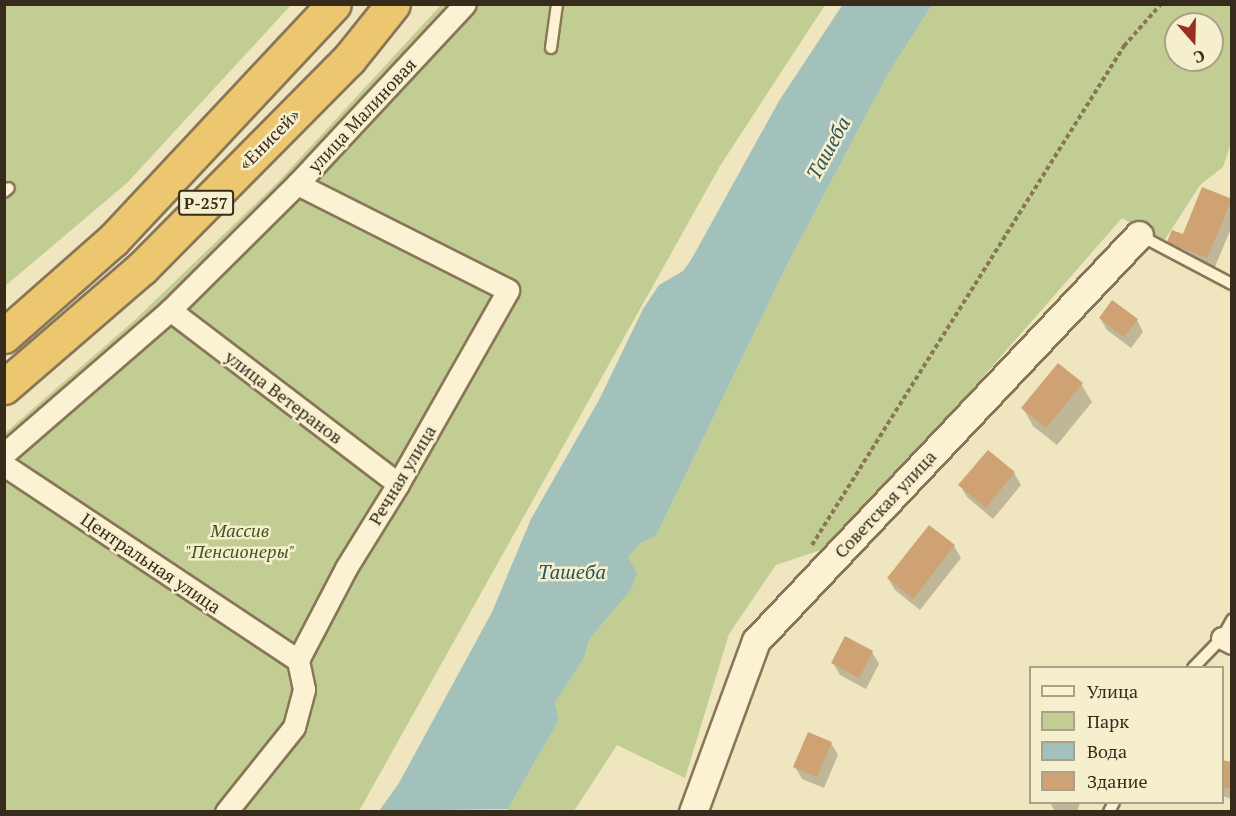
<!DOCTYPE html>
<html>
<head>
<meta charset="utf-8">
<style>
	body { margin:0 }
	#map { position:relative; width:1236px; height:816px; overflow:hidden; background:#efe5be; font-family:"PT Serif",serif }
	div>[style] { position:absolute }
	.green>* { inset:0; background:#c1cd92 }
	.water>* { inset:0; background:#a2c1ba }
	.shadow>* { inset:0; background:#0003 }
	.building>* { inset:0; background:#cfa273 }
	.path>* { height:4px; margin-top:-2px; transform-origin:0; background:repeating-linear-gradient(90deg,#887656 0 4.5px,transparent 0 7.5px) }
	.roads { filter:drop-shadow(2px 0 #887656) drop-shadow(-2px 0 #887656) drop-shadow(0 2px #887656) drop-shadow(0 -2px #887656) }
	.service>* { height:10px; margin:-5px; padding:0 5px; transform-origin:5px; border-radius:5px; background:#faf2d2 }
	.minor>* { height:21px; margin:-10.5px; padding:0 10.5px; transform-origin:10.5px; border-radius:10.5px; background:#faf2d2 }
	.tertiary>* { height:27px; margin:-13.5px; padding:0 13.5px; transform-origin:13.5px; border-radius:13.5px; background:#faf2d2 }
	.trunk>* { height:33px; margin:-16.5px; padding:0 16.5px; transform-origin:16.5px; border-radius:16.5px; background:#ecc770 }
	span { translate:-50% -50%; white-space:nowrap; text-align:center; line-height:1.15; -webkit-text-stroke:5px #f6efce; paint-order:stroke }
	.shield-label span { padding:2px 4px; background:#f6efce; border:2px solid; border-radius:4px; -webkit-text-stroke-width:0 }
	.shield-label { font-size:16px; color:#372b1c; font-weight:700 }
	.street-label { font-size:18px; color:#372b1c }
	.park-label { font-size:18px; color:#425421; font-style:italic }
	.water-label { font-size:20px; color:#2a5657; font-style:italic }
	.frame { position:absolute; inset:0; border:6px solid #372b1c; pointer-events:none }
	.legend { position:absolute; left:1029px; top:666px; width:195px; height:138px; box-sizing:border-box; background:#f6efce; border:2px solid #aaa187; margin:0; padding:8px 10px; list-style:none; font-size:18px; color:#372b1c }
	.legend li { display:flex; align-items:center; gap:12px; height:30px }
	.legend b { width:30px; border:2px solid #aaa187 }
	.north { position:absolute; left:1164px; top:12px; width:60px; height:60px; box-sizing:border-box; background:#f6efce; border:2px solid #aaa187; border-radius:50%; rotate:160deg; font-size:16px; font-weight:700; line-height:24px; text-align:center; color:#372b1c }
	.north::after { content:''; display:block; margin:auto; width:21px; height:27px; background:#992f24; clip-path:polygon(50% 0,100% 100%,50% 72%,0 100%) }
</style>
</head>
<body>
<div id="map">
	<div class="green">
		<i style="clip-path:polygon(5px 5px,291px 5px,127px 183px,5px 286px)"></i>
		<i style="clip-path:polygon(441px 5px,825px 5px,720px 166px,359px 811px,5px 811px,4px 434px,136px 319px,279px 181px)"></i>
		<i style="clip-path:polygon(evenodd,932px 5px,1231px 5px,1232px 140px,1223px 167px,1200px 185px,1164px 241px,1122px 218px,836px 545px,776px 565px,729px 634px,685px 778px,617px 745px,574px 811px,501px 812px,508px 809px,559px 720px,555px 703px,584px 658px,589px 640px,630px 591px,628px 558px,641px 543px,656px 536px,789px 261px,888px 74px,932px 5px,1176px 24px,1212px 24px,1212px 60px,1176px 60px,1176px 24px)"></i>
	</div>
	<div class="water">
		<i style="clip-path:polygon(843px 4px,932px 5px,888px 74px,789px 261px,656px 536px,641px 543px,628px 558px,637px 573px,630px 591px,589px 640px,584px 658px,555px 703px,559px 720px,508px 809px,379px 811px,399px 783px,492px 612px,531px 519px,599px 400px,643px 309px,659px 285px,683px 271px,691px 260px,779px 101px)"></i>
	</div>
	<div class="shadow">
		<i style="clip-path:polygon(1230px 200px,1232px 226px,1214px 269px,1176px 254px,1169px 242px,1183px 236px)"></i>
		<i style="clip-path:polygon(1100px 318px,1137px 320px,1143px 332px,1131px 348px,1107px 330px)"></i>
		<i style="clip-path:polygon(1081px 384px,1092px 402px,1057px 445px,1033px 426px,1023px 408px)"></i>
		<i style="clip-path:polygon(988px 452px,1014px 473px,1021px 485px,993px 519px,967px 497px,960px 485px)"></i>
		<i style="clip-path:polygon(954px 546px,961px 558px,920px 610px,895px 590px,888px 578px)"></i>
		<i style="clip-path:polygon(872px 652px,879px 664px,866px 689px,840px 675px,833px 663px)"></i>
		<i style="clip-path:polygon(831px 743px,838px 755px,824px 788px,802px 779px,795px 767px)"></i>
		<i style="clip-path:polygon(1222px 762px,1232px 763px,1232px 799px,1222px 796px)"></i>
		<i style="clip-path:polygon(1050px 802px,1080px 802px,1077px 812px,1055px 812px)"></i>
	</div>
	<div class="building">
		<i style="clip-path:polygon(1202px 187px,1232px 199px,1207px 258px,1167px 242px,1172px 230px,1183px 234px)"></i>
		<i style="clip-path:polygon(1112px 300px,1138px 319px,1124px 337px,1099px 318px)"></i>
		<i style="clip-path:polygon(1058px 363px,1083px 383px,1046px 428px,1021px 408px)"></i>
		<i style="clip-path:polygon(988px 450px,1015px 472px,986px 508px,958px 485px)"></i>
		<i style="clip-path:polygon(929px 525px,955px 545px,913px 599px,887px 578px)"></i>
		<i style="clip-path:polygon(845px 636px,873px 651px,859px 678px,831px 663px)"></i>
		<i style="clip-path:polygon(808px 732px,832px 742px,817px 777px,793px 767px)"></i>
		<i style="clip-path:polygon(1222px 760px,1232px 762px,1232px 789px,1222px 788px)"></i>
	</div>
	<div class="path">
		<i style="left:812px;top:545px;width:589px;rotate:-57.98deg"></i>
		<i style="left:1124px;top:46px;width:56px;rotate:-48.6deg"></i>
	</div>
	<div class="roads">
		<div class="service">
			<i style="left:551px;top:48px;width:44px;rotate:-82.2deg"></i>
			<i style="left:4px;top:192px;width:6px;rotate:-39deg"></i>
			<i style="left:1139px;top:235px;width:105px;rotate:27.8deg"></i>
			<i style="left:1193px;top:668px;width:42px;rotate:-46deg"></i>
			<i style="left:1222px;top:638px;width:21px;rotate:-61deg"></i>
			<i style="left:1109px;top:812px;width:11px;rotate:-63deg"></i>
		</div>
		<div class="minor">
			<i style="left:170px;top:310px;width:287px;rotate:37.3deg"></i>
			<i style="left:4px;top:454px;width:220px;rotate:-40.9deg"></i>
			<i style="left:170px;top:310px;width:179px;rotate:-44.8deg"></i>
			<i style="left:4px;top:465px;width:353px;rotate:33.6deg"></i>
			<i style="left:1222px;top:638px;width:11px;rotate:27deg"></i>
			<i style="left:298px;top:660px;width:104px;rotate:-62.4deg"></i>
			<i style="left:346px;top:568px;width:99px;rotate:-58.2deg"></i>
			<i style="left:398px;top:484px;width:223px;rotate:-60.4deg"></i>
			<i style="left:508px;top:290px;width:236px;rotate:-153.3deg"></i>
			<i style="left:297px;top:184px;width:246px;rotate:-47deg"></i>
			<i style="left:226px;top:812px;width:109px;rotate:-51.3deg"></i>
			<i style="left:294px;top:727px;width:39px;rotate:-75deg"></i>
			<i style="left:304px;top:689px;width:30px;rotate:-102deg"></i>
		</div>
		<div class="tertiary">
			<i style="left:693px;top:812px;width:182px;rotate:-69.8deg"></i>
			<i style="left:756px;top:641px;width:558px;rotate:-46.67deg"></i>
		</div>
		<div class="trunk">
			<i style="left:4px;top:336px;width:145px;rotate:-41.4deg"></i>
			<i style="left:113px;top:240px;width:323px;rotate:-46.9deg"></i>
			<i style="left:4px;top:387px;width:182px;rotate:-40.8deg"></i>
			<i style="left:142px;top:268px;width:294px;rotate:-45.3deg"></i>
			<i style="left:349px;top:59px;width:70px;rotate:-51.3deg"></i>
		</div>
	</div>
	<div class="shield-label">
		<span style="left:206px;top:203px">Р-257</span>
	</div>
	<div class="street-label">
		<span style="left:362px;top:115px;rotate:-47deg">улица Малиновая</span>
		<span style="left:269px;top:139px;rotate:-45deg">«Енисей»</span>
		<span style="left:284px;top:397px;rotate:37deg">улица Ветеранов</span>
		<span style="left:402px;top:475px;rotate:-59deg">Речная улица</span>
		<span style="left:885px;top:504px;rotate:-47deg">Советская улица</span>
		<span style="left:151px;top:563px;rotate:34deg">Центральная улица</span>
	</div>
	<div class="park-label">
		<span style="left:240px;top:541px">Массив<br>"Пенсионеры"</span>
	</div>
	<div class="water-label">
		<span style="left:828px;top:148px;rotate:-61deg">Ташеба</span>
		<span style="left:572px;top:571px">Ташеба</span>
	</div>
	<div class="frame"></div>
	<ul class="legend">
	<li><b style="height:8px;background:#faf2d2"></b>Улица</li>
	<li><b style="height:16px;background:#c1cd92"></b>Парк</li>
	<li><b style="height:16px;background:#a2c1ba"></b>Вода</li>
	<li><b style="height:16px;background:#cfa273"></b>Здание</li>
	</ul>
	<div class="north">С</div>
</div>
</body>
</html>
